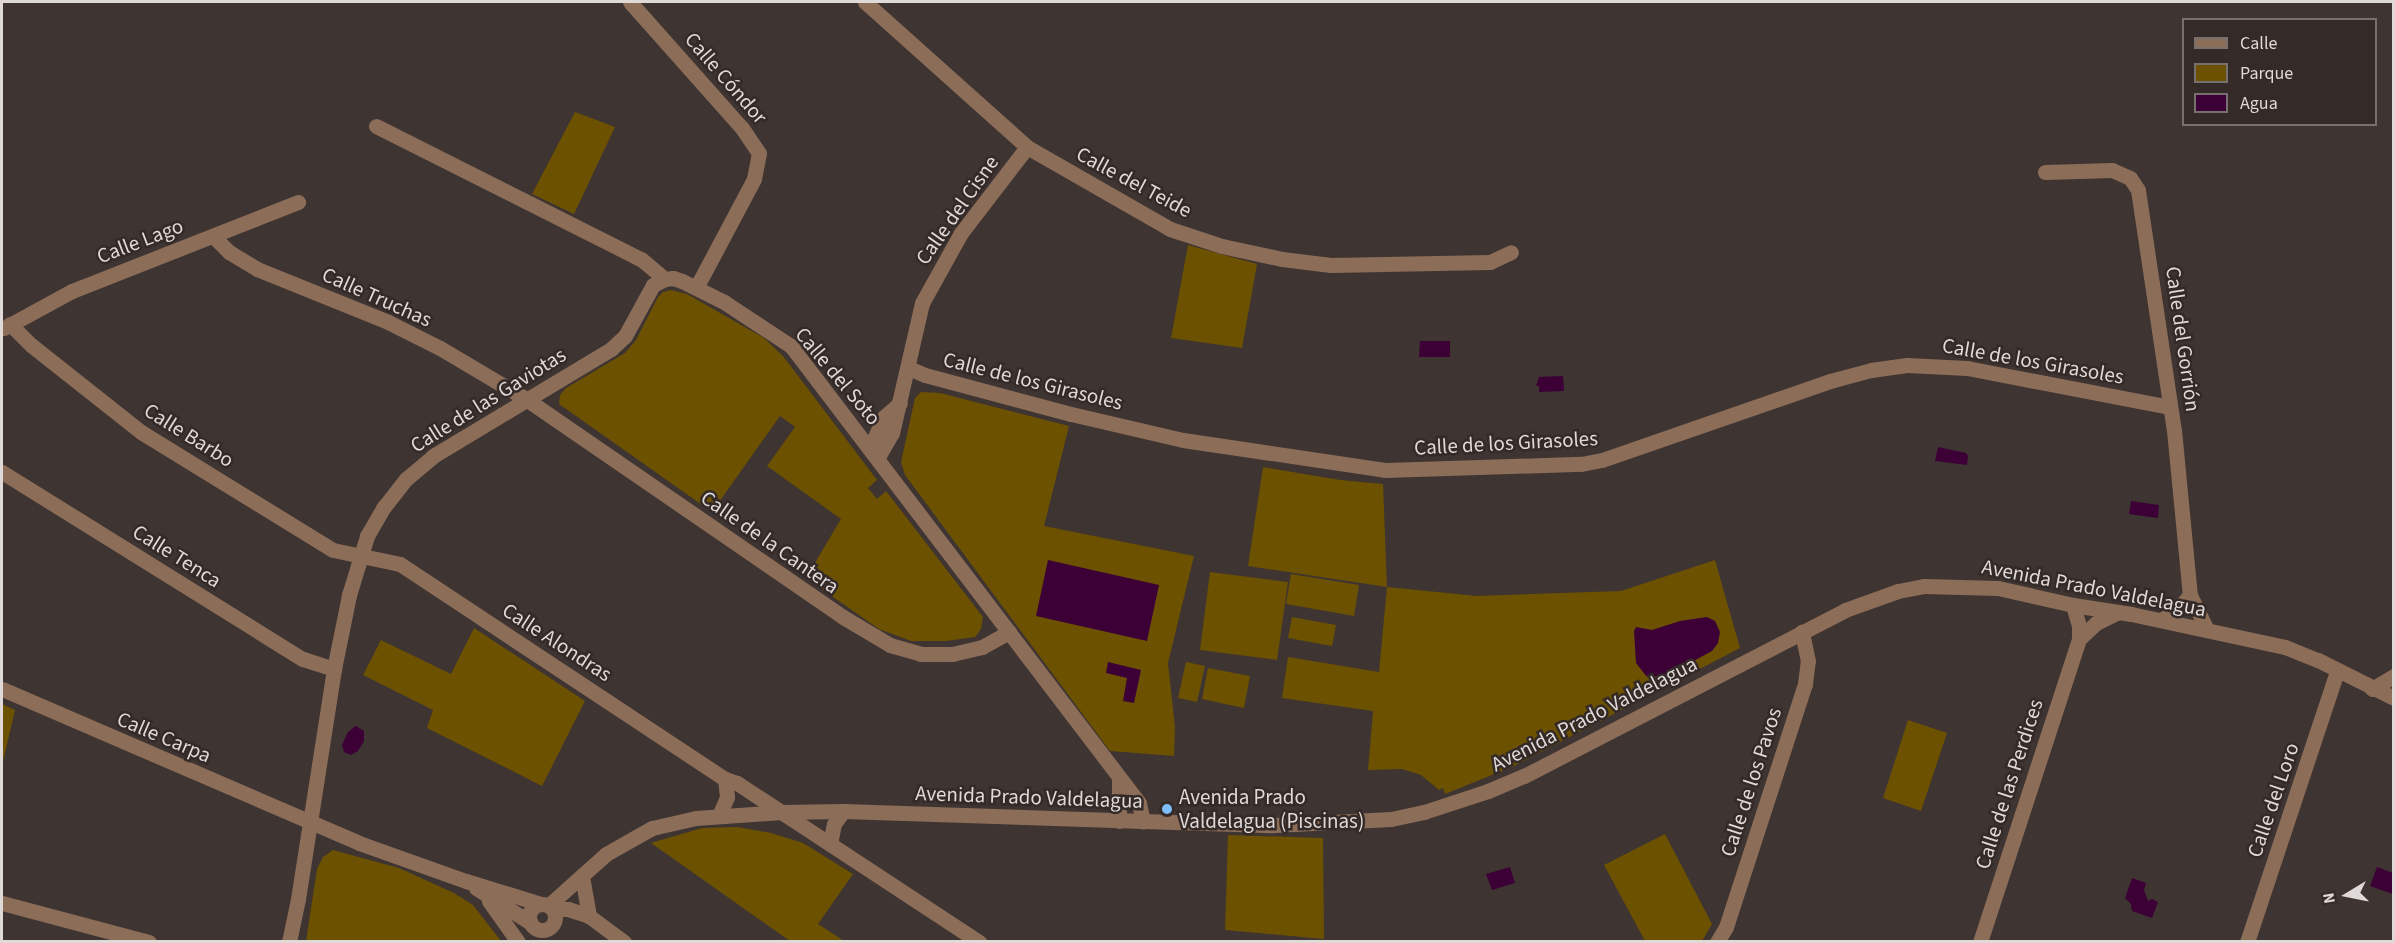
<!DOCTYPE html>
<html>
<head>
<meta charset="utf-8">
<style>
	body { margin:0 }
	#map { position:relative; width:2395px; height:943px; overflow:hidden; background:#3e3432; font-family:"Source Sans 3",sans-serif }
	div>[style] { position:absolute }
	.green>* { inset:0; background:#6c5100 }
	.water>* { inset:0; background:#3c0037 }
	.minor>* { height:15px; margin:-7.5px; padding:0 7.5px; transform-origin:7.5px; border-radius:7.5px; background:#8c6d58 }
	.minor>.ring { margin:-7.5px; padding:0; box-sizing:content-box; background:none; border:15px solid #8c6d58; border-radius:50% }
	.dots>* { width:16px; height:16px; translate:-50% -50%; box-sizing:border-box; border:3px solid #342a28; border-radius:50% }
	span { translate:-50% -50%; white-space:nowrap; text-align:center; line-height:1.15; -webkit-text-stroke:5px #342a28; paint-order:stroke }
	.street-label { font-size:21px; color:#dfd9d7 }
	.poi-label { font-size:21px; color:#dfd9d7 }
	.left { translate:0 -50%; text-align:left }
	.frame { position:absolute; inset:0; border:3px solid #dfd9d7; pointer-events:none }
	.legend { position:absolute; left:2182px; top:18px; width:195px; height:108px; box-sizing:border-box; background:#342a28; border:2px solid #78706e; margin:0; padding:8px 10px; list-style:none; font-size:18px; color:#dfd9d7 }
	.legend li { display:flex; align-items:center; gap:12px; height:30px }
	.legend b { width:30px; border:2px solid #78706e }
	.north { position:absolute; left:2317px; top:865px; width:60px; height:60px; -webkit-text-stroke:4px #342a28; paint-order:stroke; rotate:260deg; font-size:16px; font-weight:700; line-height:24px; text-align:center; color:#dfd9d7 }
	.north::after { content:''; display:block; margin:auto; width:21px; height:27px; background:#dfd9d7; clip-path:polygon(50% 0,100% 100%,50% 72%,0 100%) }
</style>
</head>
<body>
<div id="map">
	<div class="green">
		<i style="clip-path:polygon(575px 112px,615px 127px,574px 214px,532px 194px)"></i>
		<i style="clip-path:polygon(1188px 245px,1257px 264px,1242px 348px,1171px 338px)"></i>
		<i style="clip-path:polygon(671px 290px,687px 294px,764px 338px,783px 356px,877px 480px,868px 488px,877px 499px,886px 491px,983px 617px,981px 629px,975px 637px,946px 641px,911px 641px,879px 629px,806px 578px,841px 519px,767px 466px,795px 427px,780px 416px,712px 512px,559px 404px,560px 395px,566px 388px,625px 353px,636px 340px,658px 297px,663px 292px)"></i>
		<i style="clip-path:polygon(921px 392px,940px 393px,1069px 426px,1044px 526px,1194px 556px,1168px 663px,1175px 727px,1174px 756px,1110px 751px,905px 475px,901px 462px,915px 398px)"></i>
		<i style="clip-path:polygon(1263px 467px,1340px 480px,1383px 484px,1387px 587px,1477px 596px,1621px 591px,1715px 560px,1740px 648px,1514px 766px,1445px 794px,1443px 788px,1439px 790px,1421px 775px,1402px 769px,1368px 770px,1373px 711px,1282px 698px,1288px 657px,1379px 672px,1387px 587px,1248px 566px)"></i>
		<i style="clip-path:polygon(1210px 572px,1288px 582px,1277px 660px,1200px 650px)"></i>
		<i style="clip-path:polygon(1291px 574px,1359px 585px,1354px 616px,1286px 604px)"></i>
		<i style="clip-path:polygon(1292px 617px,1336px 625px,1332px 646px,1288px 638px)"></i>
		<i style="clip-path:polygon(474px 628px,585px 701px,542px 786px,427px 728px,433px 710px,363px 675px,381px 640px,451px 674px)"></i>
		<i style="clip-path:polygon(1186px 662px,1205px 666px,1197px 702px,1178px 698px)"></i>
		<i style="clip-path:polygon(1208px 668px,1250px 676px,1244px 708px,1202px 699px)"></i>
		<i style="clip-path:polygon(2px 704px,15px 710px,2px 766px)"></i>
		<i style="clip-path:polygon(1908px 720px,1947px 733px,1921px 811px,1883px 798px)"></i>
		<i style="clip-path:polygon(737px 827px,771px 833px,803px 843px,853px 874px,818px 924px,844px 941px,790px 941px,651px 843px,702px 828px)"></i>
		<i style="clip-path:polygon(1665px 834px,1712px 924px,1702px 941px,1645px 941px,1604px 865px)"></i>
		<i style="clip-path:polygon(1228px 835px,1323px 838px,1324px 939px,1225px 930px)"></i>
		<i style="clip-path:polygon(333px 850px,399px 868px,454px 893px,473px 905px,501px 941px,306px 941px,317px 869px,323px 857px)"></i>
	</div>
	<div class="water">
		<i style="clip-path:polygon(1420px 341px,1450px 341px,1450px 357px,1419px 357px)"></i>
		<i style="clip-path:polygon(1563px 376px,1564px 391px,1539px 392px,1539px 386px,1536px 386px,1539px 377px)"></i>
		<i style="clip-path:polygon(1938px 447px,1966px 453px,1968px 456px,1967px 465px,1935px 461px)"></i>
		<i style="clip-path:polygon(2131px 501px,2159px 505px,2158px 518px,2129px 514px)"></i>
		<i style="clip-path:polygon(1048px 560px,1159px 585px,1147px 641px,1036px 616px)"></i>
		<i style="clip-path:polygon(1707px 617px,1715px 621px,1720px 632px,1718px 643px,1712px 651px,1666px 676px,1647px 677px,1636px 663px,1634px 631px,1636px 627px,1652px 630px,1680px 621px)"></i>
		<i style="clip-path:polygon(1108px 662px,1141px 670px,1134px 703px,1123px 701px,1127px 678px,1106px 673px)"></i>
		<i style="clip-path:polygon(356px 726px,364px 731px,364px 741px,358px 751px,351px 755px,344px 752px,342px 745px,348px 732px)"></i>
		<i style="clip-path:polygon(1510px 867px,1515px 883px,1492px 890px,1486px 874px)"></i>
		<i style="clip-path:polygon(2377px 867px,2393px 873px,2393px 894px,2370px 886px)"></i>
		<i style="clip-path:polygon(2132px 878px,2146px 883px,2144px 890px,2148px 901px,2152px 899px,2158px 902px,2152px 918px,2132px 911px,2131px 904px,2125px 898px)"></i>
	</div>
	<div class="minor">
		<i style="left:630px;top:2px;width:169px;rotate:48.4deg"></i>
		<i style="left:742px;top:128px;width:30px;rotate:56deg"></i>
		<i style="left:759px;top:153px;width:26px;rotate:101deg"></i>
		<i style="left:754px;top:179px;width:123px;rotate:118deg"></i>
		<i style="left:865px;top:2px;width:217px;rotate:41.8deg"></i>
		<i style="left:1027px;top:147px;width:165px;rotate:29.8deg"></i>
		<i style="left:1170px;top:229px;width:55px;rotate:18.1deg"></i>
		<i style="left:1222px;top:246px;width:61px;rotate:12.2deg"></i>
		<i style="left:1282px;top:259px;width:49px;rotate:7deg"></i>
		<i style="left:1331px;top:265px;width:159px;rotate:-1.1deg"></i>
		<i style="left:1490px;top:262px;width:23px;rotate:-25deg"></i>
		<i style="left:376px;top:126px;width:297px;rotate:26.7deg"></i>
		<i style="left:641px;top:259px;width:31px;rotate:40deg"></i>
		<i style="left:665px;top:279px;width:8px;rotate:-7deg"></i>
		<i style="left:673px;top:278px;width:9px;rotate:18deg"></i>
		<i style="left:682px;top:281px;width:47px;rotate:26.6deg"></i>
		<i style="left:724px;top:302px;width:80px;rotate:33.3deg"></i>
		<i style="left:791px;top:346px;width:574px;rotate:52.71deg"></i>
		<i style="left:1139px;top:803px;width:19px;rotate:78deg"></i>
		<i style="left:2045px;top:172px;width:67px;rotate:-1.7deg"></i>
		<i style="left:2112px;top:170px;width:20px;rotate:24deg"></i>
		<i style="left:2130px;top:178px;width:14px;rotate:56deg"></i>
		<i style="left:2138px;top:190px;width:243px;rotate:81.5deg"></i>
		<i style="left:2174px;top:430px;width:166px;rotate:84.5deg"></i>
		<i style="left:2190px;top:595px;width:39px;rotate:64deg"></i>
		<i style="left:213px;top:236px;width:23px;rotate:45deg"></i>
		<i style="left:229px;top:252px;width:33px;rotate:31deg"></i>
		<i style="left:257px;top:269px;width:141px;rotate:22deg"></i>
		<i style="left:388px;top:322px;width:58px;rotate:26.6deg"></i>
		<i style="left:440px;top:348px;width:100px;rotate:30.7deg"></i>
		<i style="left:526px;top:399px;width:385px;rotate:34.5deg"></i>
		<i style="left:843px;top:617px;width:55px;rotate:30.8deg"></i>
		<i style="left:890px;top:645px;width:32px;rotate:16deg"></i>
		<i style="left:921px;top:654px;width:31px"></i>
		<i style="left:952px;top:654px;width:31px;rotate:-13deg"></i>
		<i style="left:982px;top:647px;width:31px;rotate:-29deg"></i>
		<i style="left:10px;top:324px;width:30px;rotate:45deg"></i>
		<i style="left:31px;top:345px;width:140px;rotate:38.3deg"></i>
		<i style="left:141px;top:432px;width:225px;rotate:31.6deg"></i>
		<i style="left:333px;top:550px;width:68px;rotate:11.8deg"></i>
		<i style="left:400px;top:564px;width:390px;rotate:33.5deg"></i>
		<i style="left:725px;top:779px;width:13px;rotate:18deg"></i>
		<i style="left:737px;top:783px;width:290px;rotate:33.3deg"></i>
		<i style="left:4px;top:328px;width:77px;rotate:-28.6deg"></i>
		<i style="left:72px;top:291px;width:243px;rotate:-21.5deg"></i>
		<i style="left:909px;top:368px;width:17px;rotate:24deg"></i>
		<i style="left:925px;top:375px;width:151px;rotate:15deg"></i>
		<i style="left:1071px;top:414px;width:115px;rotate:13.1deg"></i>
		<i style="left:1183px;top:440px;width:204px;rotate:8.4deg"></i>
		<i style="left:1385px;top:470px;width:196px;rotate:-1.8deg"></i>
		<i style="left:1581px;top:464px;width:21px;rotate:-11deg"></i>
		<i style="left:1602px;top:460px;width:241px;rotate:-19.1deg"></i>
		<i style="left:1830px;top:381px;width:42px;rotate:-15deg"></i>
		<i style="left:1871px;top:370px;width:36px;rotate:-8deg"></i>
		<i style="left:1907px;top:365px;width:60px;rotate:2.9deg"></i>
		<i style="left:1967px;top:368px;width:206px;rotate:10.9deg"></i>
		<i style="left:870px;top:448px;width:34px;rotate:-66deg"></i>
		<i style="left:884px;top:417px;width:21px;rotate:-41deg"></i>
		<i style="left:878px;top:457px;width:28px;rotate:-60deg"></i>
		<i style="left:892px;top:433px;width:133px;rotate:-77deg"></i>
		<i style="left:922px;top:303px;width:80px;rotate:-60.9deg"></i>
		<i style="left:961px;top:233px;width:108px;rotate:-52.5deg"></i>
		<i style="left:2px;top:472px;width:354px;rotate:31.9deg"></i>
		<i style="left:303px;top:659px;width:33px;rotate:18deg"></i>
		<i style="left:2161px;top:620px;width:19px;rotate:-32deg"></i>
		<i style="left:2177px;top:610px;width:20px;rotate:-49deg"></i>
		<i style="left:2079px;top:639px;width:23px;rotate:-43deg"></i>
		<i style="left:2096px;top:623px;width:25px;rotate:-26deg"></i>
		<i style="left:2px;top:689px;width:389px;rotate:23.3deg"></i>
		<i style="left:359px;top:843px;width:114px;rotate:19.6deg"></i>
		<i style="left:466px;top:881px;width:78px;rotate:17deg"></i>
		<i style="left:2372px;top:689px;width:26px;rotate:-31deg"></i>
		<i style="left:719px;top:816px;width:21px;rotate:-67deg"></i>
		<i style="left:727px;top:797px;width:18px;rotate:-96deg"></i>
		<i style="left:1119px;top:821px;width:43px;rotate:-90deg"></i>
		<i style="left:830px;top:844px;width:20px;rotate:-79deg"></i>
		<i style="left:834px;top:824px;width:16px;rotate:-55deg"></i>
		<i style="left:582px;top:876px;width:41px;rotate:80.1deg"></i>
		<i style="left:476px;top:888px;width:65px;rotate:32.5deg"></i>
		<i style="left:489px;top:901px;width:50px;rotate:54.7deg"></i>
		<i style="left:2px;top:903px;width:152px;rotate:14.9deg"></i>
		<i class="ring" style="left:529px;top:904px;width:11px;height:11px"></i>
		<i style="left:549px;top:905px;width:76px;rotate:-41.8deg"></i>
		<i style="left:606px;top:854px;width:53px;rotate:-29.5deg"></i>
		<i style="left:652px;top:828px;width:45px;rotate:-12.8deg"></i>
		<i style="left:696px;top:818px;width:86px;rotate:-4deg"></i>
		<i style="left:782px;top:812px;width:61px;rotate:-0.9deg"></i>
		<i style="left:843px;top:811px;width:431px;rotate:1.9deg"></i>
		<i style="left:1274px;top:825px;width:117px;rotate:-2.9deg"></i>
		<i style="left:1391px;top:819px;width:34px;rotate:-12deg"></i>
		<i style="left:1424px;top:812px;width:67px;rotate:-18.2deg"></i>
		<i style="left:1488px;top:791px;width:39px;rotate:-23deg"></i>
		<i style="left:1524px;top:776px;width:361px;rotate:-27.3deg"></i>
		<i style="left:1845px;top:610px;width:56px;rotate:-19.7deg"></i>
		<i style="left:1898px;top:591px;width:26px;rotate:-11deg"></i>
		<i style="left:1924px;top:586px;width:74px;rotate:1.5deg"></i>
		<i style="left:1998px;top:588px;width:77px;rotate:12.8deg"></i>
		<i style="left:2073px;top:605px;width:59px;rotate:8.8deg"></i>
		<i style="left:2131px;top:614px;width:157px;rotate:12.1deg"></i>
		<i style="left:2285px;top:647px;width:35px;rotate:22deg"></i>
		<i style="left:2318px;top:660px;width:85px;rotate:26.6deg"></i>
		<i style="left:552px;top:909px;width:16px"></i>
		<i style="left:568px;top:909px;width:22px;rotate:18deg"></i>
		<i style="left:589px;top:916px;width:44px;rotate:36.6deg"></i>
		<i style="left:289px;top:942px;width:44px;rotate:-78.2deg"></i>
		<i style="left:298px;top:899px;width:233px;rotate:-81.1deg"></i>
		<i style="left:334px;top:669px;width:76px;rotate:-78.5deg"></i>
		<i style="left:349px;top:595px;width:62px;rotate:-73deg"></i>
		<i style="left:367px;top:536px;width:34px;rotate:-60deg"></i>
		<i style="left:384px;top:507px;width:36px;rotate:-52deg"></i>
		<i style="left:406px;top:479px;width:35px;rotate:-40deg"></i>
		<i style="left:433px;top:456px;width:208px;rotate:-31deg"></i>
		<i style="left:611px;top:349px;width:19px;rotate:-43deg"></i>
		<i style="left:625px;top:336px;width:58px;rotate:-61.2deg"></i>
		<i style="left:653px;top:285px;width:13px;rotate:-27deg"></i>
		<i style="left:1717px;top:942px;width:17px;rotate:-59deg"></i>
		<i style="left:1726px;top:927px;width:256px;rotate:-72deg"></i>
		<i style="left:1805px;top:684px;width:23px;rotate:-83deg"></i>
		<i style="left:1808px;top:661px;width:30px;rotate:-102deg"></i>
		<i style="left:1980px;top:942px;width:319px;rotate:-71.9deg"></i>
		<i style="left:2079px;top:639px;width:13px;rotate:-90deg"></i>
		<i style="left:2079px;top:626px;width:22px;rotate:-106deg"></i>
		<i style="left:2247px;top:942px;width:286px;rotate:-71.6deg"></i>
	</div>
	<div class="dots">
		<i style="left:1167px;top:809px;background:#7dbef9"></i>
	</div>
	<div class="street-label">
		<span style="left:726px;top:78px;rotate:49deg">Calle Cóndor</span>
		<span style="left:1134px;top:182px;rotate:28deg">Calle del Teide</span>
		<span style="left:957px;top:210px;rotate:-55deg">Calle del Cisne</span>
		<span style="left:140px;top:241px;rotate:-21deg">Calle Lago</span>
		<span style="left:377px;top:297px;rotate:24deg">Calle Truchas</span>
		<span style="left:2183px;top:339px;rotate:82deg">Calle del Gorrión</span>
		<span style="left:2033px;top:361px;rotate:10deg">Calle de los Girasoles</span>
		<span style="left:838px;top:376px;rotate:50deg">Calle del Soto</span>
		<span style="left:1033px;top:381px;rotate:14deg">Calle de los Girasoles</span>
		<span style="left:488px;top:400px;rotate:-32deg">Calle de las Gaviotas</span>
		<span style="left:189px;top:435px;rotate:32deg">Calle Barbo</span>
		<span style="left:1506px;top:443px;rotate:-3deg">Calle de los Girasoles</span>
		<span style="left:770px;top:542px;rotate:35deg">Calle de la Cantera</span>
		<span style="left:177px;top:556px;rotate:32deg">Calle Tenca</span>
		<span style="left:2094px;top:588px;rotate:11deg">Avenida Prado Valdelagua</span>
		<span style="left:557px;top:642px;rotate:33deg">Calle Alondras</span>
		<span style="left:1594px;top:714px;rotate:-27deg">Avenida Prado Valdelagua</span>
		<span style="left:164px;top:737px;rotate:23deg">Calle Carpa</span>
		<span style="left:1751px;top:782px;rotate:-72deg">Calle de los Pavos</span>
		<span style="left:2009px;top:784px;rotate:-72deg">Calle de las Perdices</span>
		<span style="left:1029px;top:797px;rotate:2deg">Avenida Prado Valdelagua</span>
		<span style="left:2273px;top:800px;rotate:-71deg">Calle del Loro</span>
	</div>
	<div class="poi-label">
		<span class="left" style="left:1179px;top:809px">Avenida Prado<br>Valdelagua (Piscinas)</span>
	</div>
	<div class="frame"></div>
	<ul class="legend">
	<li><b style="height:8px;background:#8c6d58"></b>Calle</li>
	<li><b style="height:16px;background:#6c5100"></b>Parque</li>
	<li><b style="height:16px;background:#3c0037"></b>Agua</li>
	</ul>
	<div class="north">N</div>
</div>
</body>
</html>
